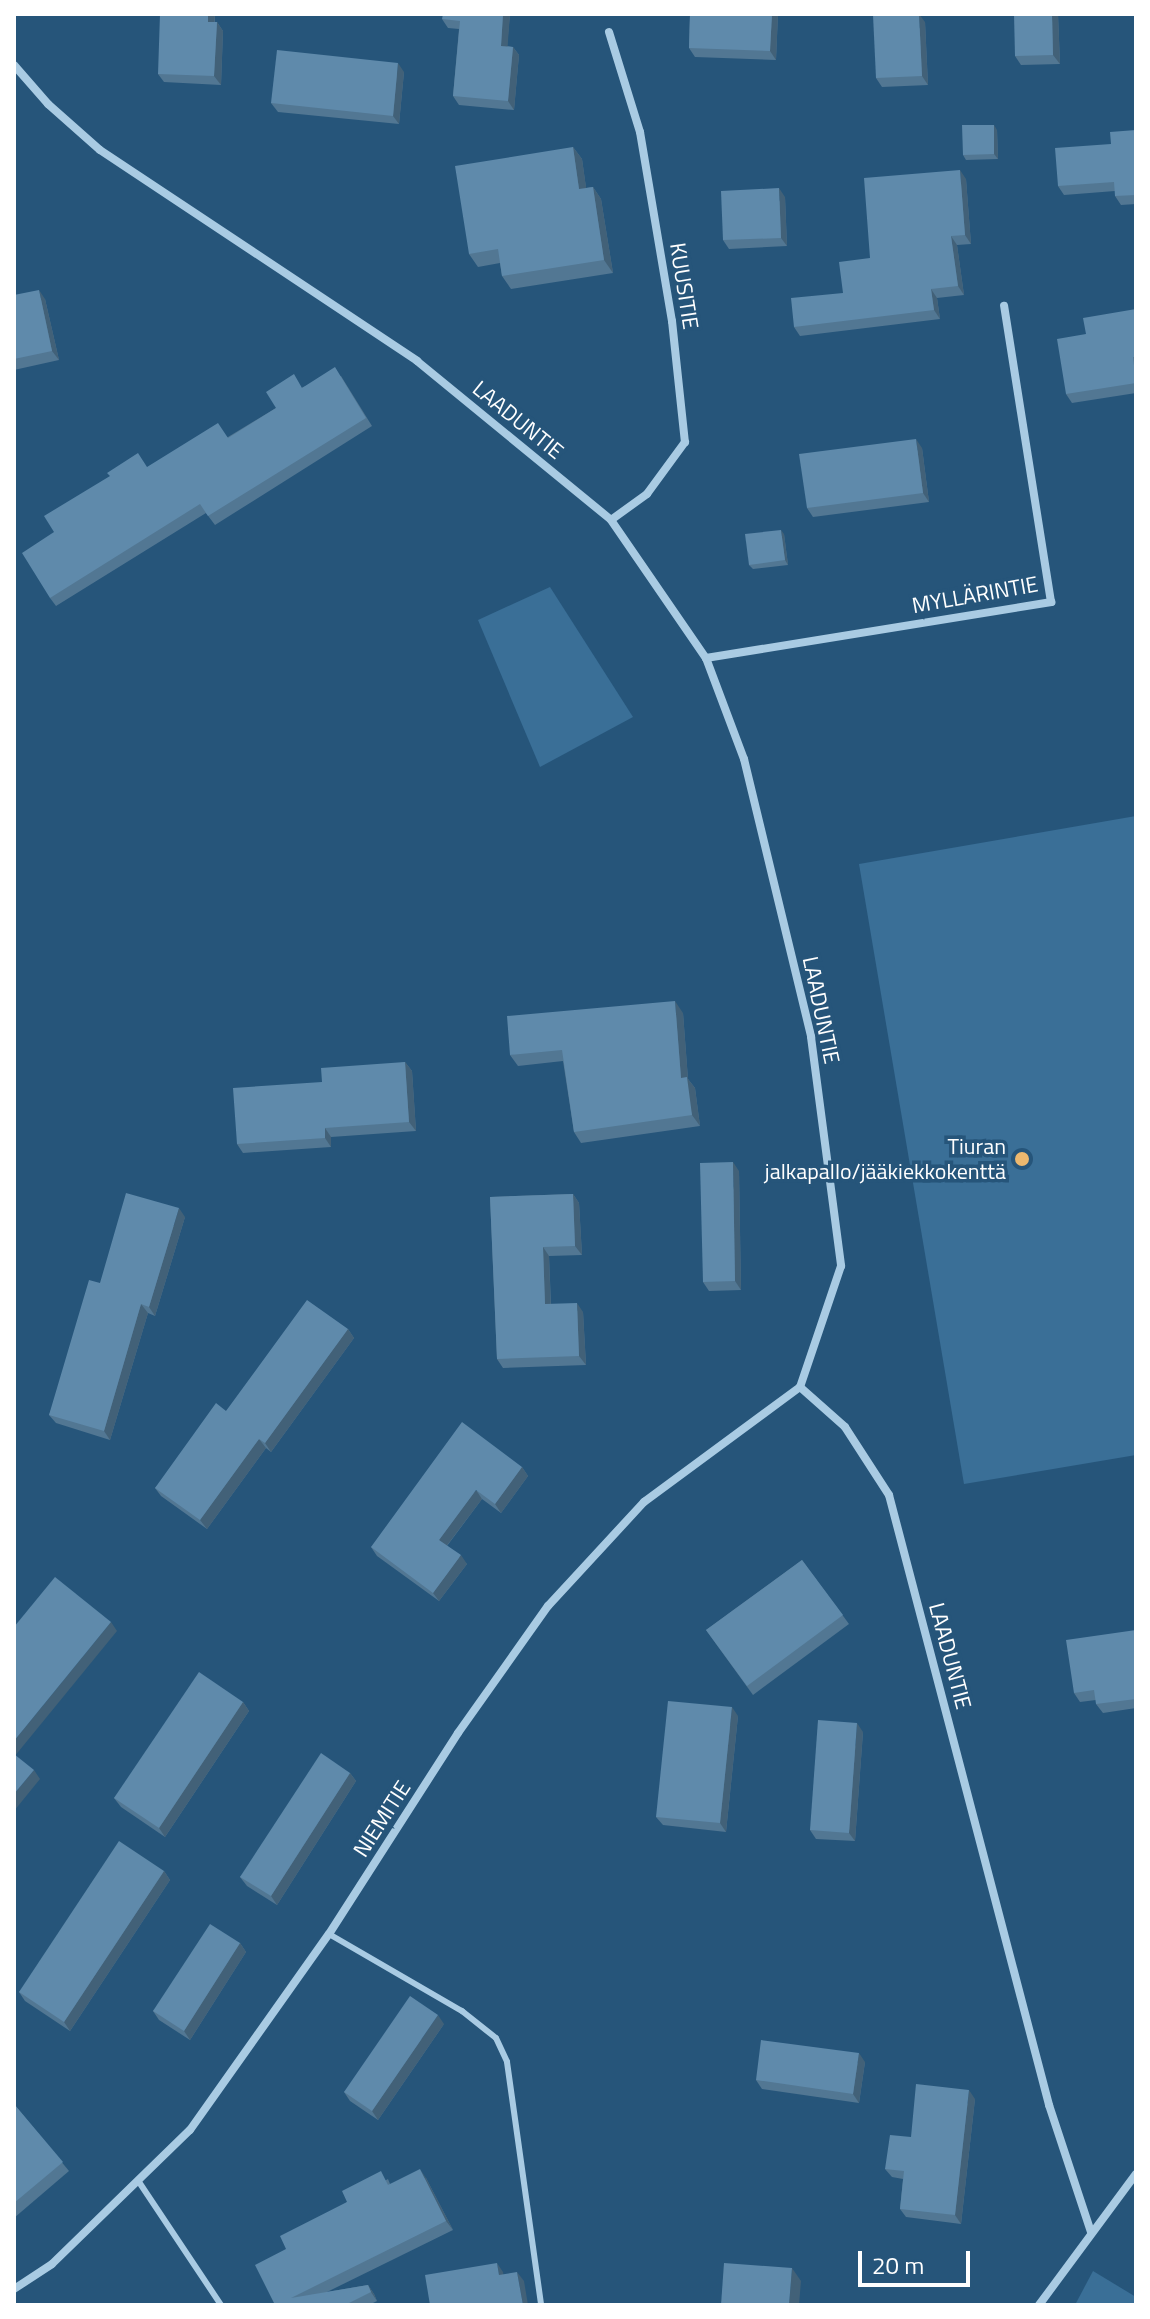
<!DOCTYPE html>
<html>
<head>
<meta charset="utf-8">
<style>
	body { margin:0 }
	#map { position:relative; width:1150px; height:2319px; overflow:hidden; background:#26557a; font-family:"Titillium Web",sans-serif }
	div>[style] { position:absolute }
	.green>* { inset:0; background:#3a6f97 }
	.lane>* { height:6px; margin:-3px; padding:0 3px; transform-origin:3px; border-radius:3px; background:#a9cbe3 }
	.street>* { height:8px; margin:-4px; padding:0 4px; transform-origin:4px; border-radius:4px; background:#a9cbe3 }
	.wall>* { inset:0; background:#527793 }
	.shaded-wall>* { inset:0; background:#426178 }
	.building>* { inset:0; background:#5f8aab }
	.dots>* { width:22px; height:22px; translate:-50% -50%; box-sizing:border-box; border:4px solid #26557a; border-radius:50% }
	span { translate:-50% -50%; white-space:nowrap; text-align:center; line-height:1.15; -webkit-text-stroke:7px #26557a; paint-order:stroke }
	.street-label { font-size:22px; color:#fff }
	.poi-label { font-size:22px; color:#fff }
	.right { translate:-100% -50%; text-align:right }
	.frame { position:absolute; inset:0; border:16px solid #fff; pointer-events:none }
	.scale { position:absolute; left:858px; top:2251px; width:112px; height:36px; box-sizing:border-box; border:4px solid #fff; border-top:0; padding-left:10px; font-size:24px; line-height:28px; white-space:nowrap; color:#fff; -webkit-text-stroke:6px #26557a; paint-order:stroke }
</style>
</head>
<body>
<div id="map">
	<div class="green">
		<i style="clip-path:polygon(550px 587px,633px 717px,540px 767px,478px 620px)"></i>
		<i style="clip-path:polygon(1136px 816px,1136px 1455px,964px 1484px,859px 864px)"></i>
		<i style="clip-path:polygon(1093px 2271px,1136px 2297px,1136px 2305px,1075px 2305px)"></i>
	</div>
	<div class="lane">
		<i style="left:329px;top:1934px;width:154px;rotate:30.1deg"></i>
		<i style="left:462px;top:2011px;width:43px;rotate:38.5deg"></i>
		<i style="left:496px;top:2038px;width:26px;rotate:65deg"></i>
		<i style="left:507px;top:2062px;width:245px;rotate:82deg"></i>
		<i style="left:139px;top:2182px;width:148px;rotate:56.3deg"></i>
	</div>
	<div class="street">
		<i style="left:609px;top:32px;width:105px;rotate:72.8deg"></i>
		<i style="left:640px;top:132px;width:192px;rotate:80.4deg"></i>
		<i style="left:672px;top:321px;width:122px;rotate:83.9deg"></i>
		<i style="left:685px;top:442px;width:64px;rotate:126.2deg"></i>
		<i style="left:647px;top:494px;width:44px;rotate:144.2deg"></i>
		<i style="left:14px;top:65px;width:52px;rotate:48.9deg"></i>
		<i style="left:48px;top:104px;width:69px;rotate:41.5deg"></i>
		<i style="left:100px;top:150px;width:381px;rotate:33.6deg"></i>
		<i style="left:417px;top:361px;width:251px;rotate:39.3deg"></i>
		<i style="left:611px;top:520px;width:168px;rotate:55.5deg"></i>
		<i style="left:706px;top:658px;width:108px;rotate:69.4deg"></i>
		<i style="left:744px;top:759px;width:286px;rotate:76.4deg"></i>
		<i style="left:811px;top:1037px;width:231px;rotate:82.5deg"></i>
		<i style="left:841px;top:1266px;width:128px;rotate:108.7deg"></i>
		<i style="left:800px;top:1387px;width:60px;rotate:41.6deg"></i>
		<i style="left:845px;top:1427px;width:81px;rotate:57.1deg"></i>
		<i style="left:889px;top:1495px;width:631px;rotate:75.3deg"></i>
		<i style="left:1049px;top:2105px;width:134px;rotate:71.7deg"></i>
		<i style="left:706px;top:658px;width:350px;rotate:-9.2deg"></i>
		<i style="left:1051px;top:602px;width:300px;rotate:-99deg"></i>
		<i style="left:14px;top:2289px;width:45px;rotate:-33.3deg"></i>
		<i style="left:52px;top:2264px;width:192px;rotate:-44.2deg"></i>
		<i style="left:190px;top:2130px;width:240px;rotate:-54.7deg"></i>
		<i style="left:329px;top:1934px;width:239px;rotate:-57.3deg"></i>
		<i style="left:458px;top:1733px;width:156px;rotate:-54.7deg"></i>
		<i style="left:548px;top:1606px;width:142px;rotate:-47.3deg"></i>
		<i style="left:644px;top:1502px;width:194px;rotate:-36.4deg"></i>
		<i style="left:1039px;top:2305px;width:163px;rotate:-53.5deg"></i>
	</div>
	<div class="wall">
		<i style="clip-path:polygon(215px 14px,215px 22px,217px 22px,223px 31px,221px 85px,164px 82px,158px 74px)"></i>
		<i style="clip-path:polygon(510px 14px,507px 46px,513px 47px,519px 55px,514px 110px,459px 105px,453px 96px,459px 29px,448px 28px,442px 19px)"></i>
		<i style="clip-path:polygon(690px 14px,778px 14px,776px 60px,695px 57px,689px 48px)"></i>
		<i style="clip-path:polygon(1058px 14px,1060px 64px,1021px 65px,1015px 56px)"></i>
		<i style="clip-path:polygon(925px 22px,928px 85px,882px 87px,876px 78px)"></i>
		<i style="clip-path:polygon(404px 72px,399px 124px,278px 112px,271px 103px)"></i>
		<i style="clip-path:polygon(997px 130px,998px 159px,966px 160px,963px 155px)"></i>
		<i style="clip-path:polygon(1136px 130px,1136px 204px,1121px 205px,1115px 196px,1115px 191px,1064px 195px,1058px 186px,1111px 144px)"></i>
		<i style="clip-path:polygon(573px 147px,582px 159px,586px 188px,593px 187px,601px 199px,613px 273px,511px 289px,502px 276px,500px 263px,478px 267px,469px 254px)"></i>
		<i style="clip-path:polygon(966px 179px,971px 244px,957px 245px,964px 295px,937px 298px,940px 319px,800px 336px,794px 327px,843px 293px,870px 258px)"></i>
		<i style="clip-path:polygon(785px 197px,787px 246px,729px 249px,723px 240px)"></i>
		<i style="clip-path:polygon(14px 295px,45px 299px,59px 360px,14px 370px)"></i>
		<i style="clip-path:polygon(1136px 309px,1136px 393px,1072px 403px,1066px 394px,1086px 334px)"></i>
		<i style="clip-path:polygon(341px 376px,372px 426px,215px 525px,206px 513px,56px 606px,50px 598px,54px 532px,148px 467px,228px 437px,276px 408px,303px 387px)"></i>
		<i style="clip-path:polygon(922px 448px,929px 502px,813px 517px,807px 508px)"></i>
		<i style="clip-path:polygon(784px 534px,788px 565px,753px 569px,749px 565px)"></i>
		<i style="clip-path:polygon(683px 1013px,688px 1079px,695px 1088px,700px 1126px,581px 1143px,574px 1132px,563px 1061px,518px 1066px,510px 1055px)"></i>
		<i style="clip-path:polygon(405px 1062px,412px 1071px,416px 1131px,331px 1137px,331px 1147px,243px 1153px,237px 1144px,322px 1082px)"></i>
		<i style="clip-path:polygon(739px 1171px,741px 1290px,709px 1291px,703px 1282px)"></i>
		<i style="clip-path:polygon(573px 1194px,579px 1203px,582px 1255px,549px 1256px,551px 1304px,583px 1312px,586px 1365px,503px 1368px,497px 1359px,490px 1197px)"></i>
		<i style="clip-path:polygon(185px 1217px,155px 1316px,148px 1313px,110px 1440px,56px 1423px,49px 1415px,100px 1283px)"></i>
		<i style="clip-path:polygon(348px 1329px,354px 1338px,271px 1452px,266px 1448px,207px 1529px,161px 1496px,155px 1488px,226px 1411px)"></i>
		<i style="clip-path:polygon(522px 1467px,528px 1476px,501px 1513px,482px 1499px,447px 1546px,467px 1564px,439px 1601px,377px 1556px,371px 1547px)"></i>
		<i style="clip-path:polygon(802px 1560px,849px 1624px,753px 1695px,706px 1630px)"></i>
		<i style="clip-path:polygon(1136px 1630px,1136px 1708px,1103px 1713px,1096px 1704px,1096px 1700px,1080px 1702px,1074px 1693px)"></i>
		<i style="clip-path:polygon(243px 1702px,249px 1711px,165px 1837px,121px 1807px,114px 1798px)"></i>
		<i style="clip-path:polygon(738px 1716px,726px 1832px,663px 1825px,656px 1817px)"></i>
		<i style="clip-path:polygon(863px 1732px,855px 1841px,816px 1839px,810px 1830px)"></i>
		<i style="clip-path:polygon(350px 1773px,356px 1781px,277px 1905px,247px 1886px,240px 1877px)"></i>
		<i style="clip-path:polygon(164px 1871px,170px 1880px,70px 2031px,25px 2001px,19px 1992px)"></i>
		<i style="clip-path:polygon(240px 1943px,246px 1952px,190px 2040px,159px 2020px,153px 2011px)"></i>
		<i style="clip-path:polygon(444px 2024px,378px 2120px,350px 2101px,344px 2092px)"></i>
		<i style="clip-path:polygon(865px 2062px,859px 2103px,762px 2089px,756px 2080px)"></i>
		<i style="clip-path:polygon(975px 2099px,961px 2224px,906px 2217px,900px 2209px,903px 2179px,892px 2177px,885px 2169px,911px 2137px)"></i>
		<i style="clip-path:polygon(14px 2104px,69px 2171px,14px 2218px)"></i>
		<i style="clip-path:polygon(426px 2178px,453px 2230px,327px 2292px,368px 2285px,374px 2294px,377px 2301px,369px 2305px,275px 2305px,286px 2249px,347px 2202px,388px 2179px,390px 2184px)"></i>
	</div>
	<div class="shaded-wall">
		<i style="clip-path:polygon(208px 14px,215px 14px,214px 31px,208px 22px)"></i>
		<i style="clip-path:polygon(503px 14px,510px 14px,507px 54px,501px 46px)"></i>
		<i style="clip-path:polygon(772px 14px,778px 14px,776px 60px,770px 51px)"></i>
		<i style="clip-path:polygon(919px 14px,925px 22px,928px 85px,922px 76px)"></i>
		<i style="clip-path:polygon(1052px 14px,1058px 14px,1060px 64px,1053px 55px)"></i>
		<i style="clip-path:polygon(217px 22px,223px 31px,221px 85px,214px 76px)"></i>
		<i style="clip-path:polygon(513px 47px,519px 55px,514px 110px,508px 101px)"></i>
		<i style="clip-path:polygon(398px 63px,404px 72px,399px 124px,393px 116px)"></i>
		<i style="clip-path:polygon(994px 125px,997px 130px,998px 159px,994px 154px)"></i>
		<i style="clip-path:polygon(573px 147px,582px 159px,588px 201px,579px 189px)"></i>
		<i style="clip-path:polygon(960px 170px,966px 179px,971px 244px,965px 235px)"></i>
		<i style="clip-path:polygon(593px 187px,601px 199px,613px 273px,604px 260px)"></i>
		<i style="clip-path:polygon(779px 188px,785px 197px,787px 246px,781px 238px)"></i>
		<i style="clip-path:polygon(951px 236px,957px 245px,964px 295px,958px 286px)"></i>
		<i style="clip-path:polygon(931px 289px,937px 298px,940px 319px,934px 310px)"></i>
		<i style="clip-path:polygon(39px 290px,45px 299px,59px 360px,52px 351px)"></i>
		<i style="clip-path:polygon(916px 439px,922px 448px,929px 502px,923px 493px)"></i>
		<i style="clip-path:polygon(781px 530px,784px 534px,788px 565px,785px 560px)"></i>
		<i style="clip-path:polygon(675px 1001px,683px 1013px,688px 1079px,695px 1088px,700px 1126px,692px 1115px,681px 1078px)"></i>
		<i style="clip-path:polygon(405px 1062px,412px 1071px,416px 1131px,409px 1122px)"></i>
		<i style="clip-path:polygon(325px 1128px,331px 1137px,331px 1147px,325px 1138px)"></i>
		<i style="clip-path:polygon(733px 1162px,739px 1171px,741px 1290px,735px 1281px)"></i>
		<i style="clip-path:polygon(573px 1194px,579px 1203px,582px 1255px,575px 1246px)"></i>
		<i style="clip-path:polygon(179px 1208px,185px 1217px,155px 1316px,149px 1307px)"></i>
		<i style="clip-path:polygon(543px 1247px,549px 1256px,551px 1313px,545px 1304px)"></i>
		<i style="clip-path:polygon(577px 1303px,583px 1312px,586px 1365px,579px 1356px)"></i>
		<i style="clip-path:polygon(141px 1304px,148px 1313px,110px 1440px,104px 1431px)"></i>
		<i style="clip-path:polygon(348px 1329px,354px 1338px,271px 1452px,265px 1443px)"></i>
		<i style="clip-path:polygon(259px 1439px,266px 1448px,207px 1529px,200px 1520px)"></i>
		<i style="clip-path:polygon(522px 1467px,528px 1476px,501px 1513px,495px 1504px)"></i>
		<i style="clip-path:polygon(476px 1490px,482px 1499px,445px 1548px,439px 1540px)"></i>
		<i style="clip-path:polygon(461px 1555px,467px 1564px,439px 1601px,433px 1593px)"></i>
		<i style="clip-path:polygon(111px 1622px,117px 1631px,14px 1757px,14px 1741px)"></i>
		<i style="clip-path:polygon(243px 1702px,249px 1711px,165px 1837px,159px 1828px)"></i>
		<i style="clip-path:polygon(732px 1707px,738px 1716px,726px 1832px,720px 1823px)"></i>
		<i style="clip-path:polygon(857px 1723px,863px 1732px,855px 1841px,849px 1833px)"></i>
		<i style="clip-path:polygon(34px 1770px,40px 1779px,14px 1811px,14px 1794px)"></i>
		<i style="clip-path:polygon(350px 1773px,356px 1781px,277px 1905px,271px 1896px)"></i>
		<i style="clip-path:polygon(164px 1871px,170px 1880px,70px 2031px,64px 2022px)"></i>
		<i style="clip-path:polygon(240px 1943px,246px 1952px,190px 2040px,184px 2031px)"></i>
		<i style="clip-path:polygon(438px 2015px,444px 2024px,378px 2120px,372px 2111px)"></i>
		<i style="clip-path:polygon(859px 2053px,865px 2062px,859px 2103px,853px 2094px)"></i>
		<i style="clip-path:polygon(969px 2090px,975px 2099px,961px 2224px,955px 2215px)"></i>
		<i style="clip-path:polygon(420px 2169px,426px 2178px,453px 2230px,446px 2221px)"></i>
		<i style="clip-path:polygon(497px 2263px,503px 2272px,505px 2284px,499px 2275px)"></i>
		<i style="clip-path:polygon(792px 2268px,801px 2281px,799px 2305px,789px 2305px)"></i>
		<i style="clip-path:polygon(517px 2272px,524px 2281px,528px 2305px,523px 2305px)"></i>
		<i style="clip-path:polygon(368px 2285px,374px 2294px,377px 2301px,371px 2292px)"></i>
	</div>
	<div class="building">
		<i style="clip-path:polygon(160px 14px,208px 14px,208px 22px,217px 22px,214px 76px,158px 74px)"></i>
		<i style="clip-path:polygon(443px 14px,503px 14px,501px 46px,513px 47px,508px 101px,453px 96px,460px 21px,442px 19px)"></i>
		<i style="clip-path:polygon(690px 14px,772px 14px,770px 51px,689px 48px)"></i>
		<i style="clip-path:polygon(919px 14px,922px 76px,876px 78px,873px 15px)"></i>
		<i style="clip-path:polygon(1014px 14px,1052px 14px,1053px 55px,1015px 56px)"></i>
		<i style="clip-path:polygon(277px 50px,398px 63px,393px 116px,271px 103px)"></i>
		<i style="clip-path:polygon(962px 125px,994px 125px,994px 154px,963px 155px)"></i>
		<i style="clip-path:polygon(1136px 130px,1136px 195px,1115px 196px,1114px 182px,1058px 186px,1055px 148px,1111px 144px,1110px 132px)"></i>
		<i style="clip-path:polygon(573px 147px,579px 189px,593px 187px,604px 260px,502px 276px,498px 249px,469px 254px,455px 166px)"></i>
		<i style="clip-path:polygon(960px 170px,965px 235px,951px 236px,958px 286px,931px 289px,934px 310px,794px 327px,791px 298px,843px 293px,839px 262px,870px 258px,864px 178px)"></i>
		<i style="clip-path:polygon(779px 188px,781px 238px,723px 240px,721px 191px)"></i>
		<i style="clip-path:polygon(39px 290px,52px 351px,14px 359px,14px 295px)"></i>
		<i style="clip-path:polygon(1136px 309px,1136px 357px,1133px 357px,1136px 383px,1066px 394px,1057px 339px,1086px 334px,1083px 318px)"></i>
		<i style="clip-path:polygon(335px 367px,366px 418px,208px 516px,200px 504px,50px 598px,22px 553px,54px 532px,44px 516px,110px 476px,107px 473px,138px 453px,147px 467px,218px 423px,228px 438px,276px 408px,266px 392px,294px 374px,302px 388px)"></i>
		<i style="clip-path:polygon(916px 439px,923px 493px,807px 508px,799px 454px)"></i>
		<i style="clip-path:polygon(781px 530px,785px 560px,749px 565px,745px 534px)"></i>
		<i style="clip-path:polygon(675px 1001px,681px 1078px,687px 1077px,692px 1115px,574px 1132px,562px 1050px,510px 1055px,507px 1016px)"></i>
		<i style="clip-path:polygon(405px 1062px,409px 1122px,325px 1128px,325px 1138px,237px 1144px,233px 1088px,322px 1082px,321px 1068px)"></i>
		<i style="clip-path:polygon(733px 1162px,735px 1281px,703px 1282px,700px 1163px)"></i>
		<i style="clip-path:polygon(126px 1193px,179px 1208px,149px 1307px,141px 1304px,104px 1431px,49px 1415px,89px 1280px,100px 1283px)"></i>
		<i style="clip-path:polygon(573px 1194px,575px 1246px,543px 1247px,545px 1304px,577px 1303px,579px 1356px,497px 1359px,490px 1197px)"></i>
		<i style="clip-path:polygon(307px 1300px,348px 1329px,265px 1443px,259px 1439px,200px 1520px,155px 1488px,216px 1403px,226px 1411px)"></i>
		<i style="clip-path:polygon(462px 1422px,522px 1467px,495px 1504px,476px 1490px,439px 1540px,461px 1555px,433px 1593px,371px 1547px)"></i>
		<i style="clip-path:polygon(802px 1560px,843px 1615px,747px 1686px,706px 1630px)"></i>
		<i style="clip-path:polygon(55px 1577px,111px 1622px,14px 1741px,14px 1627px)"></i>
		<i style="clip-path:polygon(1136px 1630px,1136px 1699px,1096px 1704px,1094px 1690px,1074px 1693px,1066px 1640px)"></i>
		<i style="clip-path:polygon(199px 1672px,243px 1702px,159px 1828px,114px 1798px)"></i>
		<i style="clip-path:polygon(668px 1701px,732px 1707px,720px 1823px,656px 1817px)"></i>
		<i style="clip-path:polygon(818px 1720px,857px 1723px,849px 1833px,810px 1830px)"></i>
		<i style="clip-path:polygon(321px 1753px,350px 1773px,271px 1896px,240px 1877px)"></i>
		<i style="clip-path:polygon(14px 1754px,34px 1770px,14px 1794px)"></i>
		<i style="clip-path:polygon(119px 1841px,164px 1871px,64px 2022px,19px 1992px)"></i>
		<i style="clip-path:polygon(210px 1924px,240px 1943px,184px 2031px,153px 2011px)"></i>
		<i style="clip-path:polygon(410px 1996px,438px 2015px,372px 2111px,344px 2092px)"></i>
		<i style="clip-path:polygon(761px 2040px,859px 2053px,853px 2094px,756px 2080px)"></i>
		<i style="clip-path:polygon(916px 2084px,969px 2090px,955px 2215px,900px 2209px,904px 2171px,885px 2169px,890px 2135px,911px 2137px)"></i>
		<i style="clip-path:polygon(14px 2104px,63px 2162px,14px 2203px)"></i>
		<i style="clip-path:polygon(420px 2169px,446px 2221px,291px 2298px,368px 2285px,371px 2292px,345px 2305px,275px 2305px,255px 2265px,286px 2249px,280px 2236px,347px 2202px,342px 2191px,381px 2171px,388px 2185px)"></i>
		<i style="clip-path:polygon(497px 2263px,499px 2275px,517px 2272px,523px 2305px,430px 2305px,425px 2275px)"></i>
		<i style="clip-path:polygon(724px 2263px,792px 2268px,789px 2305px,721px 2305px)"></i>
	</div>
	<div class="dots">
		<i style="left:1022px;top:1159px;background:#ecb86f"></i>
	</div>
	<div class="street-label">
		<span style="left:684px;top:286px;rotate:81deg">KUUSITIE</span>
		<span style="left:518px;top:420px;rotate:39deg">LAADUNTIE</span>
		<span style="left:975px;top:595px;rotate:-10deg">MYLLÄRINTIE</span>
		<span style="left:821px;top:1010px;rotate:78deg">LAADUNTIE</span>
		<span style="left:950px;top:1656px;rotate:75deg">LAADUNTIE</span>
		<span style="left:382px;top:1819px;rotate:-57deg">NIEMITIE</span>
	</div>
	<div class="poi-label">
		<span class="right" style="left:1006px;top:1159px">Tiuran<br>jalkapallo/jääkiekkokenttä</span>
	</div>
	<div class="frame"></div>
	<div class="scale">20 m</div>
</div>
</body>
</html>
